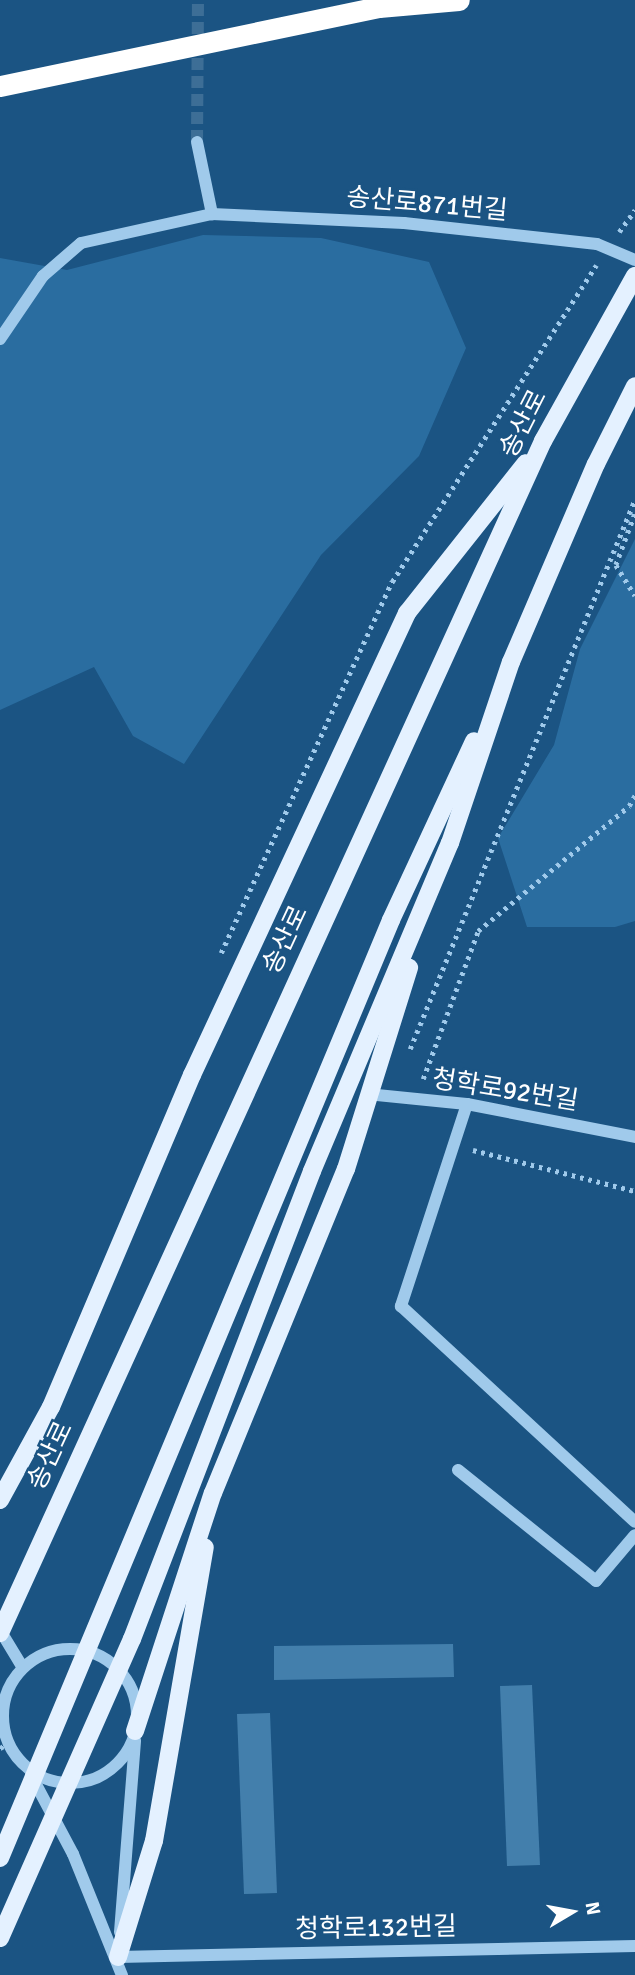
<!DOCTYPE html>
<html>
<head>
<meta charset="utf-8">
<style>
	body { margin:0 }
	#map { position:relative; width:635px; height:1975px; overflow:hidden; background:#1b5483; font-family:Signika,"Noto Sans KR",sans-serif }
	div>[style] { position:absolute }
	.green>* { inset:0; background:#2a6da0 }
	.building>* { inset:0; background:#437fac }
	.minor-tunnel>* { height:12px; margin-top:-6px; transform-origin:0; background:repeating-linear-gradient(90deg,#3d6e96 0 12px,transparent 0 18px) }
	.path>* { height:4.5px; margin-top:-2.25px; transform-origin:0; background:repeating-linear-gradient(90deg,#a0caeb 0 3.5px,transparent 0 8.5px) }
	.minor>* { height:12px; margin:-6px; padding:0 6px; transform-origin:6px; border-radius:6px; background:#a0caeb }
	.minor>.ring { margin:-6px; padding:0; box-sizing:content-box; background:none; border:12px solid #a0caeb; border-radius:50% }
	.major>* { height:18px; margin:-9px; padding:0 9px; transform-origin:9px; border-radius:9px; background:#e4f1ff }
	.highway>* { height:21px; margin:-10.5px; padding:0 10.5px; transform-origin:10.5px; border-radius:10.5px; background:#fff }
	span { translate:-50% -50%; white-space:nowrap; text-align:center; line-height:1.15; -webkit-text-stroke:5px #1b5483; paint-order:stroke }
	.street-label { font-size:26px; color:#fff }
	.north { position:absolute; left:537px; top:1877px; width:70px; height:70px; -webkit-text-stroke:5px #1b5483; paint-order:stroke; rotate:80deg; font-size:19px; font-weight:700; line-height:28px; text-align:center; color:#fff }
	.north::after { content:''; display:block; margin:auto; width:24px; height:32px; background:#fff; clip-path:polygon(50% 0,100% 100%,50% 72%,0 100%) }
</style>
</head>
<body>
<div id="map">
	<div class="green">
		<i style="clip-path:polygon(203px 235px,321px 238px,429px 262px,466px 348px,419px 456px,321px 555px,184px 764px,133px 736px,94px 667px,0 710px,0 258px,67px 270px)"></i>
		<i style="clip-path:polygon(635px 539px,635px 921px,615px 927px,527px 927px,498px 838px,554px 745px,580px 649px)"></i>
	</div>
	<div class="building">
		<i style="clip-path:polygon(453px 1644px,454px 1677px,274px 1680px,274px 1646px)"></i>
		<i style="clip-path:polygon(532px 1685px,540px 1865px,507px 1866px,500px 1686px)"></i>
		<i style="clip-path:polygon(270px 1713px,277px 1893px,244px 1894px,237px 1714px)"></i>
	</div>
	<div class="minor-tunnel">
		<i style="left:197px;top:142px;width:142px;rotate:-89.6deg"></i>
	</div>
	<div class="path">
		<i style="left:619px;top:232px;width:27px;rotate:-54deg"></i>
		<i style="left:635px;top:514px;width:54px;rotate:110.4deg"></i>
		<i style="left:616px;top:565px;width:36px;rotate:58deg"></i>
		<i style="left:221px;top:953px;width:409px;rotate:-65.3deg"></i>
		<i style="left:392px;top:582px;width:377px;rotate:-57.2deg"></i>
		<i style="left:410px;top:1049px;width:594px;rotate:-67.75deg"></i>
		<i style="left:423px;top:1079px;width:158px;rotate:-69.6deg"></i>
		<i style="left:478px;top:931px;width:196px;rotate:-39.6deg"></i>
		<i style="left:629px;top:806px;width:13px;rotate:-61deg"></i>
		<i style="left:473px;top:1150px;width:167px;rotate:14.2deg"></i>
		<i style="left:0;top:1748px;width:10px;rotate:-29deg"></i>
	</div>
	<div class="minor">
		<i style="left:197px;top:142px;width:74px;rotate:78.2deg"></i>
		<i style="left:212px;top:214px;width:192px;rotate:2.7deg"></i>
		<i style="left:404px;top:223px;width:194px;rotate:6.2deg"></i>
		<i style="left:597px;top:244px;width:41px;rotate:22.8deg"></i>
		<i style="left:0;top:339px;width:76px;rotate:-55.7deg"></i>
		<i style="left:43px;top:276px;width:50px;rotate:-41deg"></i>
		<i style="left:81px;top:243px;width:134px;rotate:-12.5deg"></i>
		<i style="left:367px;top:1094px;width:100px;rotate:5.7deg"></i>
		<i style="left:467px;top:1104px;width:171px;rotate:11.1deg"></i>
		<i style="left:467px;top:1104px;width:213px;rotate:108.1deg"></i>
		<i style="left:401px;top:1306px;width:318px;rotate:42.7deg"></i>
		<i style="left:458px;top:1470px;width:177px;rotate:38.8deg"></i>
		<i style="left:596px;top:1581px;width:60px;rotate:-49.7deg"></i>
		<i style="left:0;top:1630px;width:44px;rotate:58.8deg"></i>
		<i class="ring" style="left:3px;top:1649px;width:122px;height:122px"></i>
		<i style="left:31px;top:1775px;width:89px;rotate:62deg"></i>
		<i style="left:73px;top:1854px;width:131px;rotate:68deg"></i>
		<i style="left:120px;top:1932px;width:192px;rotate:-85.5deg"></i>
		<i style="left:118px;top:1957px;width:517px;rotate:-1.22deg"></i>
	</div>
	<div class="major">
		<i style="left:0;top:1500px;width:106px;rotate:-61.3deg"></i>
		<i style="left:51px;top:1407px;width:361px;rotate:-67deg"></i>
		<i style="left:192px;top:1075px;width:510px;rotate:-65.04deg"></i>
		<i style="left:407px;top:613px;width:191px;rotate:-51.6deg"></i>
		<i style="left:0;top:1633px;width:1310px;rotate:-65.51deg"></i>
		<i style="left:543px;top:441px;width:189px;rotate:-60.9deg"></i>
		<i style="left:135px;top:1731px;width:250px;rotate:-71.9deg"></i>
		<i style="left:213px;top:1493px;width:350px;rotate:-67.7deg"></i>
		<i style="left:346px;top:1169px;width:211px;rotate:-72.6deg"></i>
		<i style="left:0;top:1858px;width:1016px;rotate:-67.37deg"></i>
		<i style="left:391px;top:920px;width:197px;rotate:-65.1deg"></i>
		<i style="left:0;top:1938px;width:327px;rotate:-66.2deg"></i>
		<i style="left:132px;top:1639px;width:501px;rotate:-68.96deg"></i>
		<i style="left:312px;top:1171px;width:356px;rotate:-67.2deg"></i>
		<i style="left:450px;top:843px;width:191px;rotate:-71.4deg"></i>
		<i style="left:511px;top:662px;width:215px;rotate:-66.8deg"></i>
		<i style="left:596px;top:464px;width:87px;rotate:-63.4deg"></i>
		<i style="left:118px;top:1957px;width:121px;rotate:-72.8deg"></i>
		<i style="left:154px;top:1841px;width:298px;rotate:-80.2deg"></i>
	</div>
	<div class="highway">
		<i style="left:0;top:86px;width:387px;rotate:-11.8deg"></i>
		<i style="left:379px;top:7px;width:80px;rotate:-5deg"></i>
	</div>
	<div class="street-label">
		<span style="left:427px;top:205px;rotate:5deg">송산로871번길</span>
		<span style="left:524px;top:424px;rotate:-63deg">송산로</span>
		<span style="left:286px;top:940px;rotate:-65deg">송산로</span>
		<span style="left:505px;top:1091px;rotate:9deg">청학로92번길</span>
		<span style="left:51px;top:1456px;rotate:-65deg">송산로</span>
		<span style="left:376px;top:1929px;rotate:-1deg">청학로132번길</span>
	</div>
	<div class="north">N</div>
</div>
</body>
</html>
